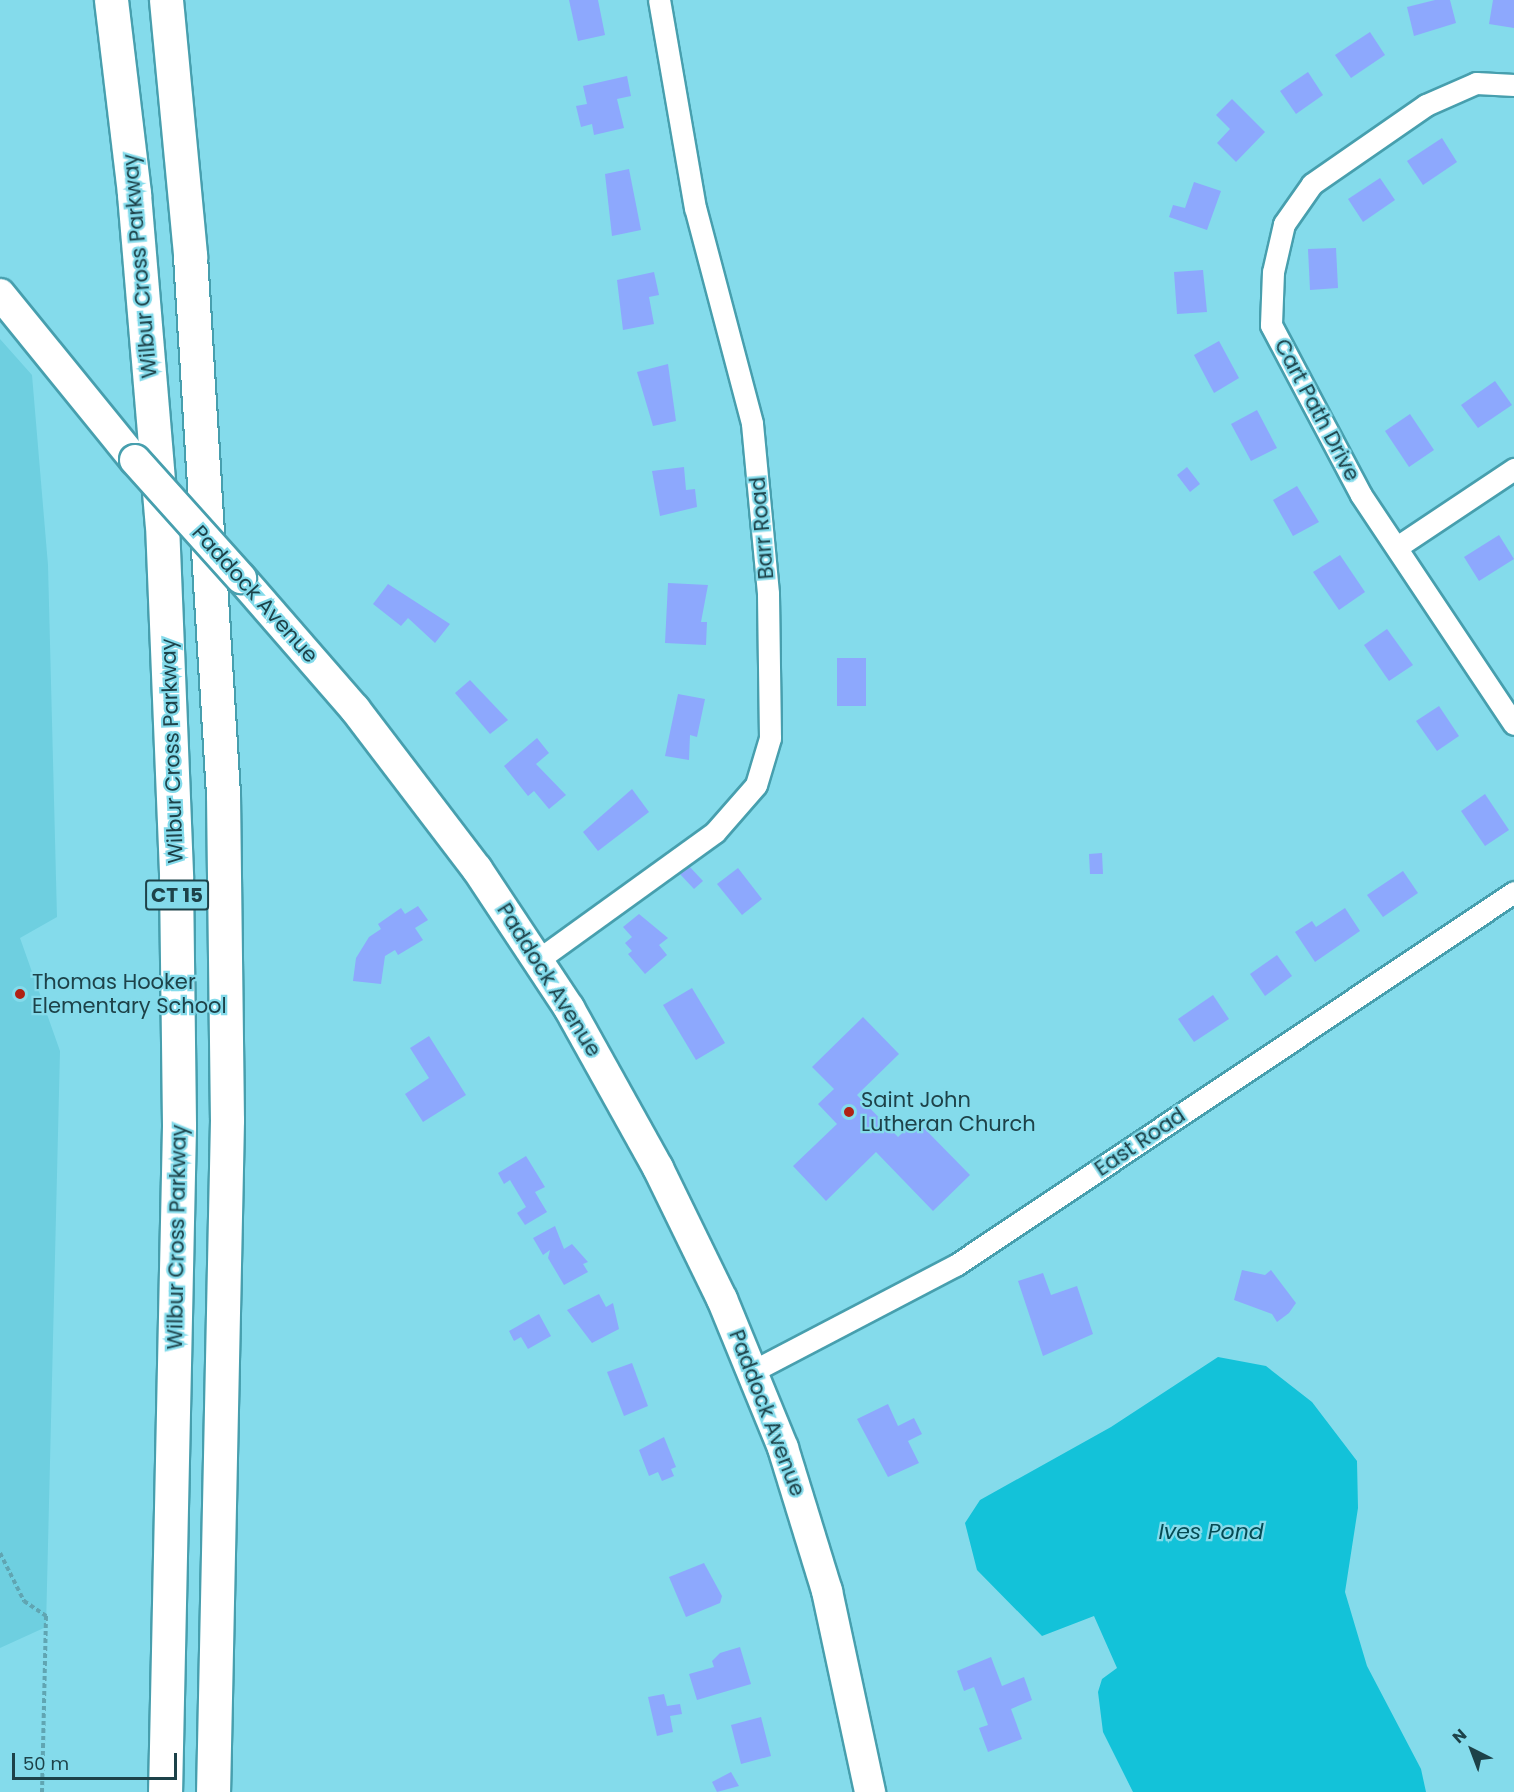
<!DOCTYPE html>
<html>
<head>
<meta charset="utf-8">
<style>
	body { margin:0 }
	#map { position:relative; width:1514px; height:1792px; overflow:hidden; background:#84dbeb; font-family:Poppins,sans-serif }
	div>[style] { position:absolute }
	.built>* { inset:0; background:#6ecfe0 }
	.water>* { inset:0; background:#13c2d9 }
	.building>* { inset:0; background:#8da8fd }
	.path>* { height:4px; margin-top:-2px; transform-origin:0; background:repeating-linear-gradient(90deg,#60a5b2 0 4.5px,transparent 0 7.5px) }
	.roads { filter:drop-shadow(2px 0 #479fae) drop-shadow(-2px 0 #479fae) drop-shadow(0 2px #479fae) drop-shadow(0 -2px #479fae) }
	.minor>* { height:21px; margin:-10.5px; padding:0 10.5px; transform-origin:10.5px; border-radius:10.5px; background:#fff }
	.secondary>* { height:30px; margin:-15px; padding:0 15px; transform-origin:15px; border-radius:15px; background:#fff }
	.motorway>* { height:33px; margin:-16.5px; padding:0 16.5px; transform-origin:16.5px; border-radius:16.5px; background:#fff }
	.bridges { filter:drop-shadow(2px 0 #479fae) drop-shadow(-2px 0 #479fae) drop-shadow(0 2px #479fae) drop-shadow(0 -2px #479fae) }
	.secondary-bridge>* { height:30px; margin:-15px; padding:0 15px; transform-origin:15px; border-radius:15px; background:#fff }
	.dots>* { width:16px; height:16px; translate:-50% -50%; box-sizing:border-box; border:3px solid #84dbeb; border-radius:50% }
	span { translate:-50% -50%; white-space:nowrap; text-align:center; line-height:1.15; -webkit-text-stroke:4.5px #84dbeb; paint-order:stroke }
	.shield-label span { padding:2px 4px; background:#84dbeb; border:2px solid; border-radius:4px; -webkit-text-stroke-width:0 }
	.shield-label { font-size:20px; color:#1d4249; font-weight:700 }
	.street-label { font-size:21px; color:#1d4249 }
	.poi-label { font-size:21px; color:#1d4249 }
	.left { translate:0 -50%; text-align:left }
	.water-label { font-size:22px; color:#054a53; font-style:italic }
	.north { position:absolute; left:1442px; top:1720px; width:60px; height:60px; -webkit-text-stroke:4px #84dbeb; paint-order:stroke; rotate:318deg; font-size:16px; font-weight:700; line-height:24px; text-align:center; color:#1d4249 }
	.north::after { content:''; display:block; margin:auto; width:21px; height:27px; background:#1d4249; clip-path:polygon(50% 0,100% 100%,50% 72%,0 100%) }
	.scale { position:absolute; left:12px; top:1753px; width:165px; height:27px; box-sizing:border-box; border:3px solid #1d4249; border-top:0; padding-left:8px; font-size:18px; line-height:21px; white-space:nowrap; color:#1d4249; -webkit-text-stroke:4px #84dbeb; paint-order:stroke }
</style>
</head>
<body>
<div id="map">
	<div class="built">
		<i style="clip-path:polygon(0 339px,32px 375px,48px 565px,57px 917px,20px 938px,60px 1051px,46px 1627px,0 1648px)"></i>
	</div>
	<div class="water">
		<i style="clip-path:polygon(1218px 1357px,1266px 1366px,1312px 1402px,1357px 1461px,1358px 1508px,1345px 1592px,1367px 1666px,1421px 1769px,1426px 1792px,1133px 1792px,1103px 1732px,1098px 1692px,1102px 1679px,1117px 1668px,1094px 1616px,1042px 1636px,977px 1570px,965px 1523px,980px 1500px,1111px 1427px)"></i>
	</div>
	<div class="building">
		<i style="clip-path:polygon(569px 0,598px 0,605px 35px,578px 41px)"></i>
		<i style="clip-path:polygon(1435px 0,1450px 0,1456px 23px,1414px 36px,1407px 7px)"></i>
		<i style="clip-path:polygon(1493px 0,1514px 0,1514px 28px,1489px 24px)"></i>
		<i style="clip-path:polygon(1370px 32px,1385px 55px,1351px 78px,1335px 55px)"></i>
		<i style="clip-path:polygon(1308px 72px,1323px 95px,1296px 114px,1280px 91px)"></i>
		<i style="clip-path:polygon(627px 76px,631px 96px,617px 99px,624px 128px,594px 135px,592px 124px,581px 127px,576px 106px,587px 104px,583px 86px)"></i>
		<i style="clip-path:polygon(1232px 99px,1265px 132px,1236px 162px,1217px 143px,1230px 129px,1216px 115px)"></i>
		<i style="clip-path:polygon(1442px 138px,1457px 162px,1423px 185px,1407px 161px)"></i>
		<i style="clip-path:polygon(629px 169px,641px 230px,612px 236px,605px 174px)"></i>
		<i style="clip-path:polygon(1380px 178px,1395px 200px,1363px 222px,1348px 199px)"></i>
		<i style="clip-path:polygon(1194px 182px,1221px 191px,1207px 230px,1169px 217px,1173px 205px,1185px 208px)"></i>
		<i style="clip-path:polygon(1336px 248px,1338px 288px,1310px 290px,1308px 249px)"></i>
		<i style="clip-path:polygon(1203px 270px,1207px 312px,1177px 314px,1174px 272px)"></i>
		<i style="clip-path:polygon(654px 272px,659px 295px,649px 297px,654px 324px,623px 330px,617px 280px)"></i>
		<i style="clip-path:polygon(1219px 341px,1239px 378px,1214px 393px,1194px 355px)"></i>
		<i style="clip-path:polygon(668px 364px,676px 421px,653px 426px,637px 372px)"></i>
		<i style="clip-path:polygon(1495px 381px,1512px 405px,1478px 428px,1461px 405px)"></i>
		<i style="clip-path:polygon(1257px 410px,1277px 448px,1251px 461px,1231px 424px)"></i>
		<i style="clip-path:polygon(1410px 414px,1434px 450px,1409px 467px,1385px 431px)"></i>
		<i style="clip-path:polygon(684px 467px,686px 490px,695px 489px,697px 507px,660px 516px,652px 471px)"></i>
		<i style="clip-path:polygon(1187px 467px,1200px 484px,1190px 492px,1177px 475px)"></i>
		<i style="clip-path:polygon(1297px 486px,1319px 522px,1293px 536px,1273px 500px)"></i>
		<i style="clip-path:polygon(1499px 535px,1514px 559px,1479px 581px,1464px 557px)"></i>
		<i style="clip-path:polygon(1340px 555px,1365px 592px,1339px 610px,1313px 572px)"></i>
		<i style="clip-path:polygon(668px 583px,708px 585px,701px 622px,707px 622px,706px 645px,665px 643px)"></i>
		<i style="clip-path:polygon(388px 584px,450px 624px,435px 643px,408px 618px,401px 626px,373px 604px)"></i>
		<i style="clip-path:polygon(1387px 629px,1413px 665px,1389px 681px,1364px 645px)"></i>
		<i style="clip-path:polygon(837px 658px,866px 658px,866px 706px,837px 706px)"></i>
		<i style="clip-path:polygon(470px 680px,508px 720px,490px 734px,455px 693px)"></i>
		<i style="clip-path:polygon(678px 694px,705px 699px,697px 737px,690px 735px,689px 760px,665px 756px)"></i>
		<i style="clip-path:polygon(1439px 706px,1459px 736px,1437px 751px,1416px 721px)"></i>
		<i style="clip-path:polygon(537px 738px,549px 753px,536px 764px,566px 795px,549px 809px,534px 791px,528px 796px,504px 766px)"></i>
		<i style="clip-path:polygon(632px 789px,649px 812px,598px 851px,583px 832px)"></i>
		<i style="clip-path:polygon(1485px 794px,1509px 830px,1485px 846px,1461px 811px)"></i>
		<i style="clip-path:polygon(1102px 853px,1103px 874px,1090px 874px,1089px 854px)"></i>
		<i style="clip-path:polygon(688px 865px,703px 881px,694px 889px,679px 873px)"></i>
		<i style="clip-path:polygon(738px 868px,762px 899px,742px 915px,717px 884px)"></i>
		<i style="clip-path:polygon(1403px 871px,1418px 893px,1383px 917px,1367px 895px)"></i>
		<i style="clip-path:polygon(418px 906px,428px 920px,415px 928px,423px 940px,398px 955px,395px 950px,385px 956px,381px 984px,353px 981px,356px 958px,369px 937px,381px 929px,378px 924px,401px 908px,405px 914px)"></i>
		<i style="clip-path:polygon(1345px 908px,1360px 931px,1315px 962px,1295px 932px,1312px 921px,1316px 927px)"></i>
		<i style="clip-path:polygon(639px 914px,668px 938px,659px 945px,667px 955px,645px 974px,628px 954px,632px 951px,625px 943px,632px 937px,623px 927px)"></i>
		<i style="clip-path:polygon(1277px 955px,1292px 976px,1265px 996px,1250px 974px)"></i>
		<i style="clip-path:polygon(692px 988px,725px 1043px,696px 1060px,663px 1005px)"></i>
		<i style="clip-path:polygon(1213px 995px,1229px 1019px,1194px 1042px,1178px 1019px)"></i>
		<i style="clip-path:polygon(863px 1017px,899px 1054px,857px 1095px,898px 1137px,916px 1120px,970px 1175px,933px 1211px,876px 1152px,826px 1201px,793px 1166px,837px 1124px,818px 1104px,834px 1089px,812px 1067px)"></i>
		<i style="clip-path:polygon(429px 1036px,466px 1095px,423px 1122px,405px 1094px,429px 1078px,410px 1048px)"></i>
		<i style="clip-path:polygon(526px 1156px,545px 1187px,535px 1192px,547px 1212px,525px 1225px,517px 1213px,526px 1207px,510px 1180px,504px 1184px,498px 1173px)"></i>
		<i style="clip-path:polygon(555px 1226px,564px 1249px,572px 1244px,588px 1262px,583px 1264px,588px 1272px,564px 1285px,548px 1258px,550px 1250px,543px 1255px,533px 1238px)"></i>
		<i style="clip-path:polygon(1242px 1270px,1265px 1275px,1271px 1270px,1296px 1303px,1289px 1313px,1277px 1322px,1272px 1314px,1234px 1300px)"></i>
		<i style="clip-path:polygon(1043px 1273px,1051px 1295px,1077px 1286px,1093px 1334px,1043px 1356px,1018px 1281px)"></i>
		<i style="clip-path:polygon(599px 1294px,606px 1307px,613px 1303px,619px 1329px,592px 1343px,567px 1310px)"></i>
		<i style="clip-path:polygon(539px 1314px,551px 1336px,528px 1349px,521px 1337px,514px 1341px,509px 1331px)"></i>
		<i style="clip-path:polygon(632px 1363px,648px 1406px,624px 1416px,607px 1372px)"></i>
		<i style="clip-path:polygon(888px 1404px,898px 1426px,914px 1418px,922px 1434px,908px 1441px,919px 1463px,888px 1477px,857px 1419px)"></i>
		<i style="clip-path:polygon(664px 1437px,676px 1467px,671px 1469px,674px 1476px,662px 1481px,658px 1472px,649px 1476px,639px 1450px)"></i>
		<i style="clip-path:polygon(704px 1563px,722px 1596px,720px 1603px,686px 1617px,669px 1577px)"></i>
		<i style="clip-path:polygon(740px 1647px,751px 1684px,697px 1700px,689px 1674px,714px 1667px,712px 1661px,720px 1653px)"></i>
		<i style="clip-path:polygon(991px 1657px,1002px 1686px,1024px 1677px,1032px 1700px,1011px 1709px,1022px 1739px,988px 1752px,979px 1728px,988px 1725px,974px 1687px,964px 1691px,957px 1671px)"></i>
		<i style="clip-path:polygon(664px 1694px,667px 1706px,680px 1704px,682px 1714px,670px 1716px,673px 1732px,657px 1736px,648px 1697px)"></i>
		<i style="clip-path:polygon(761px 1717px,771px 1756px,741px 1764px,731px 1725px)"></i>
		<i style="clip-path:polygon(731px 1772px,739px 1786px,717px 1792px,712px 1782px)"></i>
	</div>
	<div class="path">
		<i style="left:0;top:1553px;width:54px;rotate:63.4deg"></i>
		<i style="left:24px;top:1601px;width:27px;rotate:34deg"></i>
		<i style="left:46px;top:1616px;width:176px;rotate:91.3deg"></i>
	</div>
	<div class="roads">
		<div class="minor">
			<i style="left:1514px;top:85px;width:38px;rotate:-177deg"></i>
			<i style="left:1476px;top:83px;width:55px;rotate:156.3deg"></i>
			<i style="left:1426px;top:105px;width:139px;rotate:145.3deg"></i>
			<i style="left:1312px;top:184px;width:49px;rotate:125deg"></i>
			<i style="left:1284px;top:224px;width:49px;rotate:102.9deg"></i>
			<i style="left:1273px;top:272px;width:53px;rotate:92.2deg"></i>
			<i style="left:1271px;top:325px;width:192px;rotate:62.1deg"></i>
			<i style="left:1361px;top:495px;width:275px;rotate:56.3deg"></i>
			<i style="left:1397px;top:547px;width:141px;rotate:-33.7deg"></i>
			<i style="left:539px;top:959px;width:217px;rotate:-35.8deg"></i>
			<i style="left:715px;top:832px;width:62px;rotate:-48.9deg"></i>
			<i style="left:756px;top:785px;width:49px;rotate:-73.4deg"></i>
			<i style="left:770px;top:738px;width:145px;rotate:-90.8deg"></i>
			<i style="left:768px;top:593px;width:171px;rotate:-95.4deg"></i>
			<i style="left:752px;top:423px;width:222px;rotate:-104.8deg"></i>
			<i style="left:695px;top:208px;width:211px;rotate:-99.8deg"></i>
			<i style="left:753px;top:1371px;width:229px;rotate:-27.6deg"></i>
			<i style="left:956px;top:1265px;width:671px;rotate:-33.76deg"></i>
		</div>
		<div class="secondary">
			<i style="left:0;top:294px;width:214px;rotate:50.9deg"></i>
			<i style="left:241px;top:578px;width:174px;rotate:49deg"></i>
			<i style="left:355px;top:709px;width:201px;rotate:52.7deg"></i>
			<i style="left:477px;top:869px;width:167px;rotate:56.5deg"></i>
			<i style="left:569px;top:1008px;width:183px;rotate:60.9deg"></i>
			<i style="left:658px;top:1168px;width:146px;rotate:64deg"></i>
			<i style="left:722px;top:1299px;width:161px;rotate:67.7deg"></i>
			<i style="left:783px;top:1448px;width:150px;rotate:72.9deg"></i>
			<i style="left:827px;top:1591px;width:206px;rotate:77.9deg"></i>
		</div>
		<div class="motorway">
			<i style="left:111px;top:0;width:195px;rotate:83.2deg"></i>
			<i style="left:134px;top:194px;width:331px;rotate:85.2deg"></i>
			<i style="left:162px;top:524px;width:354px;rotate:87.7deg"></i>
			<i style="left:176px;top:878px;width:248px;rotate:89.3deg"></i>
			<i style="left:179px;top:1126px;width:666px;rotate:91.2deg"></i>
			<i style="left:166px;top:0;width:257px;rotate:84.6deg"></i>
			<i style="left:190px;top:256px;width:539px;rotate:86.49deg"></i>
			<i style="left:223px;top:794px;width:326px;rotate:89.3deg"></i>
			<i style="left:227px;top:1120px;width:672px;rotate:91.19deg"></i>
		</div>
	</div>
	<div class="bridges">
		<div class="secondary-bridge">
			<i style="left:135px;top:460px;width:159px;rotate:48.1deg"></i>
		</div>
	</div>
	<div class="dots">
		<i style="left:20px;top:994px;background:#b02114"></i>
		<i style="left:849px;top:1112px;background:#b02114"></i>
	</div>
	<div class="shield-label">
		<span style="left:177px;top:895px">CT 15</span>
	</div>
	<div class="street-label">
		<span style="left:140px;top:266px;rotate:-95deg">Wilbur Cross Parkway</span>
		<span style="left:1317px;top:410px;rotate:62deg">Cart Path Drive</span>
		<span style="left:762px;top:528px;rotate:-95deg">Barr Road</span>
		<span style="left:255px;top:594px;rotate:48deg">Paddock Avenue</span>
		<span style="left:172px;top:751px;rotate:-92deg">Wilbur Cross Parkway</span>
		<span style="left:549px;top:980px;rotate:58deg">Paddock Avenue</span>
		<span style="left:1140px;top:1142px;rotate:-34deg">East Road</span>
		<span style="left:177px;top:1237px;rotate:-89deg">Wilbur Cross Parkway</span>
		<span style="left:767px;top:1413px;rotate:69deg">Paddock Avenue</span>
	</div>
	<div class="poi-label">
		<span class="left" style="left:32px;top:994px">Thomas Hooker<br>Elementary School</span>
		<span class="left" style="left:861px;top:1112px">Saint John<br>Lutheran Church</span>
	</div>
	<div class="water-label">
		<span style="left:1211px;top:1532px">Ives Pond</span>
	</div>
	<div class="north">N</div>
	<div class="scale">50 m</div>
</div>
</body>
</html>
